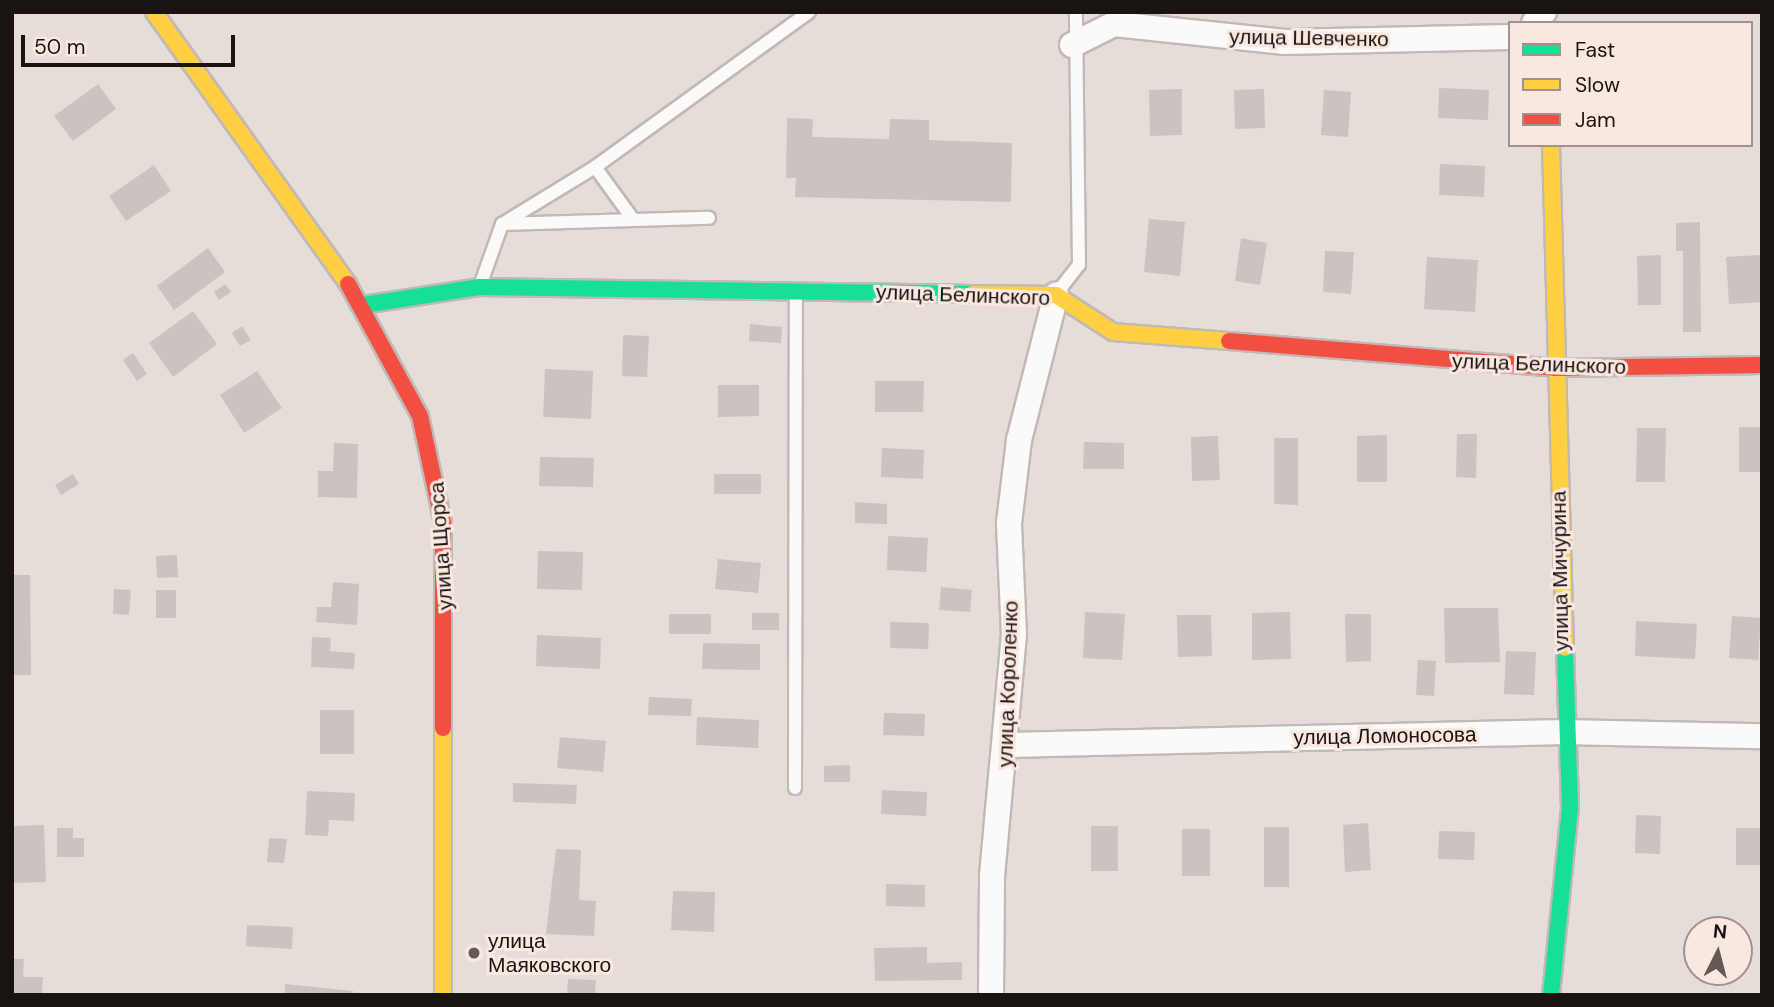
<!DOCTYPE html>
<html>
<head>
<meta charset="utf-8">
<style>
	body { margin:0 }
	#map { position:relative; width:1774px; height:1007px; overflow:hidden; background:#e6ddd9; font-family:"DM Sans",sans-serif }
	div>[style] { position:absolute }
	.building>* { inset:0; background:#cac3c0 }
	.roads { filter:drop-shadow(2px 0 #c0b9b6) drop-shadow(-2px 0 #c0b9b6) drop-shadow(0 2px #c0b9b6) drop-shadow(0 -2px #c0b9b6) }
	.lane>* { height:12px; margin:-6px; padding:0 6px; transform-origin:6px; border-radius:6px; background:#fbfaf9 }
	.street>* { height:24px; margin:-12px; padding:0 12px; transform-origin:12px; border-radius:12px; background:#fbfaf9 }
	.fast>* { height:16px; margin:-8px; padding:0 8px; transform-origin:8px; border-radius:8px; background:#16e098 }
	.slow>* { height:16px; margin:-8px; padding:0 8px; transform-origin:8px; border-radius:8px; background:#ffcf43 }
	.jam>* { height:16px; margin:-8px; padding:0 8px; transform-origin:8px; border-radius:8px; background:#f24e42 }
	.dots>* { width:19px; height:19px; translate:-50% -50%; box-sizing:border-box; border:4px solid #fae8e0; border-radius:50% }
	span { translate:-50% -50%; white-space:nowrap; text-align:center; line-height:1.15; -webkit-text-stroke:6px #fae8e0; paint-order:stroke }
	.street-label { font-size:21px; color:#1a1411 }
	.poi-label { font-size:21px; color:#1a1411 }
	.left { translate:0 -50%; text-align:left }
	.frame { position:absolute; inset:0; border:14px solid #1a1411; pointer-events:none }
	.legend { position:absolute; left:1508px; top:21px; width:245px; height:126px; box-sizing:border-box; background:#fae8e0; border:2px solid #a0938d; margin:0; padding:9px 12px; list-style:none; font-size:21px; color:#1a1411 }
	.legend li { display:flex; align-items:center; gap:14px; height:35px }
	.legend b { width:35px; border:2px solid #a0938d }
	.north { position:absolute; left:1683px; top:916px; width:70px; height:70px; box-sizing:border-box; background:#fae8e0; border:2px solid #a0938d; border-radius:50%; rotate:6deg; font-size:19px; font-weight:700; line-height:28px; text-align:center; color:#1a1411 }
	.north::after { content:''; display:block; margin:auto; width:24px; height:32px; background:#615a57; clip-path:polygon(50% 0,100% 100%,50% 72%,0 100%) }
	.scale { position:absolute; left:21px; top:35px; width:214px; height:32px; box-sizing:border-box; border:4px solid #1a1411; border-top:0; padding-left:9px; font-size:21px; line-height:24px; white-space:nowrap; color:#1a1411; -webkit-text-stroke:5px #fae8e0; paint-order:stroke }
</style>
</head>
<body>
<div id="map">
	<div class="building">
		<i style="clip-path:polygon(98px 84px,116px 109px,73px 141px,54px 116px)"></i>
		<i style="clip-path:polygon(1439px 88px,1489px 90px,1488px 120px,1438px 118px)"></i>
		<i style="clip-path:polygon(1182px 89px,1182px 135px,1150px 136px,1149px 90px)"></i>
		<i style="clip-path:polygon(1264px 89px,1265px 128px,1235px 129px,1234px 90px)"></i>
		<i style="clip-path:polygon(1324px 90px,1351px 92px,1348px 137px,1321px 135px)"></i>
		<i style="clip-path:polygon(787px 118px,813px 119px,812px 137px,889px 139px,890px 119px,929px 120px,929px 140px,1012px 143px,1011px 202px,795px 197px,796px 178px,786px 178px)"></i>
		<i style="clip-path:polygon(1440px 164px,1485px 166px,1484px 197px,1439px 195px)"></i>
		<i style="clip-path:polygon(154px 165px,171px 191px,126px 221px,109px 196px)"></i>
		<i style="clip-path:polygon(1149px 219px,1185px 222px,1180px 276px,1144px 272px)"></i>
		<i style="clip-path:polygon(1700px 222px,1701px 332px,1683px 332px,1683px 251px,1676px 251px,1676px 223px)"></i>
		<i style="clip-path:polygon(1241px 238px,1267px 243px,1260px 285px,1235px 281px)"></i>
		<i style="clip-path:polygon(208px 248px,225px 272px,174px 310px,157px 286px)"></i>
		<i style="clip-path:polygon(1325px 251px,1354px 252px,1351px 294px,1323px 292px)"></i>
		<i style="clip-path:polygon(1661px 255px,1661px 305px,1638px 305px,1637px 256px)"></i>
		<i style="clip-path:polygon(1761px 255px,1762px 302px,1729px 304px,1726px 257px)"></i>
		<i style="clip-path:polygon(1427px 257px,1478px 260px,1475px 312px,1424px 309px)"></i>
		<i style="clip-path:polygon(225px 284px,231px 292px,219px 300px,214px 292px)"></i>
		<i style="clip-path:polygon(193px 311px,217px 344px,173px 377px,149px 343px)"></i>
		<i style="clip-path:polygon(750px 324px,782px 327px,781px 343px,749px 341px)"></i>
		<i style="clip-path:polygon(242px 326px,251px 340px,240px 346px,232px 333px)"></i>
		<i style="clip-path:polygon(623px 335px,649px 336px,647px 377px,622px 376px)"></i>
		<i style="clip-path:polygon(133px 353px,147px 374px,137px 381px,123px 360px)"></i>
		<i style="clip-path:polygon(545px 369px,593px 371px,591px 419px,543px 417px)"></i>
		<i style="clip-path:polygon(257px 371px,282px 408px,244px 433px,220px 395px)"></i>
		<i style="clip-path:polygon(875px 381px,924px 381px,923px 412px,875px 412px)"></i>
		<i style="clip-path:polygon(718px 385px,759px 385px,759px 416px,718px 417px)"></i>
		<i style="clip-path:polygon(1739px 427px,1762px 427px,1762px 472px,1739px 472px)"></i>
		<i style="clip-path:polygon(1637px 428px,1666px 428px,1665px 482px,1636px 482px)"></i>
		<i style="clip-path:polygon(1457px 434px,1477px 434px,1476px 478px,1456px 477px)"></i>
		<i style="clip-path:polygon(1387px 435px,1387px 482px,1357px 482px,1357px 436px)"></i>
		<i style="clip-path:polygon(1218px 436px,1220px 480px,1192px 481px,1191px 437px)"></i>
		<i style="clip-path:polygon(1274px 438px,1298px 438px,1298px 505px,1274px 504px)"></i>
		<i style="clip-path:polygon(1084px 442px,1124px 443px,1124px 469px,1083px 469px)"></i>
		<i style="clip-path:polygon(334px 443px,358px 444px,357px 498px,318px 497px,318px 471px,333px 471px)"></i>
		<i style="clip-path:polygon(882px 448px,924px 450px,923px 479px,881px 477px)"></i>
		<i style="clip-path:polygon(540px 457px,594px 458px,593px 487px,539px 486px)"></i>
		<i style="clip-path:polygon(73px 474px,79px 484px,61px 495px,55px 485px)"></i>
		<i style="clip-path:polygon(714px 474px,761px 474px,761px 494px,714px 494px)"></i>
		<i style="clip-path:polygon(855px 502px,887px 504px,887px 524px,855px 523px)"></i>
		<i style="clip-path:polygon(888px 536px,928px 538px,926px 572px,887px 570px)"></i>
		<i style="clip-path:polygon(538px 551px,583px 552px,582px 590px,537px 589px)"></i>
		<i style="clip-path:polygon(177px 555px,178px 577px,157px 578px,156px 556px)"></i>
		<i style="clip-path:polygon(718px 559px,761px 563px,758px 593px,715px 589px)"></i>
		<i style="clip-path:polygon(12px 575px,30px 575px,31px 675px,12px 675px)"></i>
		<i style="clip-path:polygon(333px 582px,359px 584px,357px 625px,316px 622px,317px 607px,331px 607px)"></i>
		<i style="clip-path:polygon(941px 587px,972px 590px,970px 612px,939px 610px)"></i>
		<i style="clip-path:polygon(114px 589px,131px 590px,129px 615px,113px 614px)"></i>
		<i style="clip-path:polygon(156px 590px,176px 590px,176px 618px,156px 618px)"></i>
		<i style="clip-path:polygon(1444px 608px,1498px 608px,1500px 662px,1445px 663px)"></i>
		<i style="clip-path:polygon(1085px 612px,1125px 614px,1122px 660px,1083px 658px)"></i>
		<i style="clip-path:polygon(1290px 612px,1291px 659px,1252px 660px,1252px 613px)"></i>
		<i style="clip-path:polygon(752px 613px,779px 613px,779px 630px,752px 630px)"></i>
		<i style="clip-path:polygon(669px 614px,711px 614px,711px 634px,669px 634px)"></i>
		<i style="clip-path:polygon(1345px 614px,1371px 614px,1371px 661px,1346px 662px)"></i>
		<i style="clip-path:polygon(1177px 615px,1211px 615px,1212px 656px,1178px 657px)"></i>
		<i style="clip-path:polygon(1732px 616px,1761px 618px,1758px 660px,1729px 658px)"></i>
		<i style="clip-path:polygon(1636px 621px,1697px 624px,1695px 659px,1635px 656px)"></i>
		<i style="clip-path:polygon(890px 622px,929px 623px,928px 649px,890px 648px)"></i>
		<i style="clip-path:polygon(537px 635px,601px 638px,600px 669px,536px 666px)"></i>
		<i style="clip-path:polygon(312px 637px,331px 638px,330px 651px,355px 653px,354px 669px,311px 667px)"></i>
		<i style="clip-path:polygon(703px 643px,760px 644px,760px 670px,702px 669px)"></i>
		<i style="clip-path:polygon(1506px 651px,1536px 652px,1534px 695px,1504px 694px)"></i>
		<i style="clip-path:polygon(1418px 660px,1436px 661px,1434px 696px,1416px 695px)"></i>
		<i style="clip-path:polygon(649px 697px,692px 699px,691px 716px,648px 715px)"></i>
		<i style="clip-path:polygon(320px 710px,354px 710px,354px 754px,320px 754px)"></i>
		<i style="clip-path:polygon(884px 713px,925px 714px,924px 736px,883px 735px)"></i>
		<i style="clip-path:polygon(697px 717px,759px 720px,758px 748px,696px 745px)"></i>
		<i style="clip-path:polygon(560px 737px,606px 741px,603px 772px,557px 768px)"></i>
		<i style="clip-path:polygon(850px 765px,850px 782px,824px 782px,824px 766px)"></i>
		<i style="clip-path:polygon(513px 783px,577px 785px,576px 804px,513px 802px)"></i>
		<i style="clip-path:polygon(882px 790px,927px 792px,926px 816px,881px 814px)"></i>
		<i style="clip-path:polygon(307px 791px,355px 793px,354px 821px,329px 820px,328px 836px,305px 835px)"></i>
		<i style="clip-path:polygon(1636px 815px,1661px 816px,1660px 854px,1635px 853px)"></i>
		<i style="clip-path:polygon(1368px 823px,1371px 870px,1345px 872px,1343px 825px)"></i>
		<i style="clip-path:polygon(44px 825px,46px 882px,12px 883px,12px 826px)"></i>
		<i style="clip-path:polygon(1091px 826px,1118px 826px,1118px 871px,1091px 871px)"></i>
		<i style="clip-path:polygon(1264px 827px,1289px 827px,1289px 887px,1264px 887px)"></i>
		<i style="clip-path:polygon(57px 828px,73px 828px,73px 838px,84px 838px,84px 857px,57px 857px)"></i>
		<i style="clip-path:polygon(1736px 828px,1762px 828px,1762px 865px,1736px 865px)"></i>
		<i style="clip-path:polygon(1182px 829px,1210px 829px,1210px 876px,1182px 876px)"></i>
		<i style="clip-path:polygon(1439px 831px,1475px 832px,1474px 860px,1438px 859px)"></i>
		<i style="clip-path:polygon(269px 838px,287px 839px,284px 863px,267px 862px)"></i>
		<i style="clip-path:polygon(556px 849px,581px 850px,579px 900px,596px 901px,594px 936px,546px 934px)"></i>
		<i style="clip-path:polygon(886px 884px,925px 885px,925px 907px,886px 906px)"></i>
		<i style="clip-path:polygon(673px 891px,715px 892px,714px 932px,671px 930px)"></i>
		<i style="clip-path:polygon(247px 925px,293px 927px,292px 949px,246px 946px)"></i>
		<i style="clip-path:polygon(927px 947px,927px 963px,962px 962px,962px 980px,875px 981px,874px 948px)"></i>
		<i style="clip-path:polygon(12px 959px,24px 959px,23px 977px,43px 977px,42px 995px,12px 995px)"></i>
		<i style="clip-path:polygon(568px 979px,596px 980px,595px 995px,567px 995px)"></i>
		<i style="clip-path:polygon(285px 984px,353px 991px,353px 995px,285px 995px)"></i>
	</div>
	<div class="roads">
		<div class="lane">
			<i style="left:595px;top:167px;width:63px;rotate:54deg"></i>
			<i style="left:502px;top:224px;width:109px;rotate:-31.5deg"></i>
			<i style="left:595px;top:167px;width:264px;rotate:-35.9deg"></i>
			<i style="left:481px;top:283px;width:63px;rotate:-70.4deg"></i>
			<i style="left:502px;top:224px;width:207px;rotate:-1.7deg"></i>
			<i style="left:1056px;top:294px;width:37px;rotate:-52deg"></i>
			<i style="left:1079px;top:265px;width:253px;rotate:-90.7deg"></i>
			<i style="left:795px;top:788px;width:493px;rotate:-89.9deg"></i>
		</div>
		<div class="street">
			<i style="left:1534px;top:23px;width:15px;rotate:-48deg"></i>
			<i style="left:1072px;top:45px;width:47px;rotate:-26.6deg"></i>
			<i style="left:1114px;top:24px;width:172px;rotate:6deg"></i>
			<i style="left:1285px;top:42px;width:225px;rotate:-1.3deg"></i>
			<i style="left:1008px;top:745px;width:556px;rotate:-1.34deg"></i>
			<i style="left:1564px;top:732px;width:198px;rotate:1.2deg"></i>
			<i style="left:991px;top:995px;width:119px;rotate:-89.5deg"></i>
			<i style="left:992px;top:876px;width:242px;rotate:-84.8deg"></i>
			<i style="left:1014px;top:635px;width:112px;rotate:-92.6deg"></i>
			<i style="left:1009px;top:523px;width:84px;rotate:-83.1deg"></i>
			<i style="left:1019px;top:440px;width:150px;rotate:-75.7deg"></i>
		</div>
		<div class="fast">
			<i style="left:363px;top:305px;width:117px;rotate:-8.8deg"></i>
			<i style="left:479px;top:287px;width:494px;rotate:0.8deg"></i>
			<i style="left:1551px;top:995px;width:189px;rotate:-84.2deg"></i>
			<i style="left:1570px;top:807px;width:159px;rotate:-91.8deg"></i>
		</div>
		<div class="slow">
			<i style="left:154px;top:12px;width:334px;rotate:54.5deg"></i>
			<i style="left:1551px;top:145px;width:503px;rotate:88.41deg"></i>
			<i style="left:973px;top:294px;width:83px;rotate:0.7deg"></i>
			<i style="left:1056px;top:295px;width:68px;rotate:33deg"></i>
			<i style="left:1113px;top:332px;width:116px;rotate:4.4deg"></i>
			<i style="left:443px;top:728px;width:267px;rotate:90deg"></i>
		</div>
		<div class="jam">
			<i style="left:348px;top:284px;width:150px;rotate:61.4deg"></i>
			<i style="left:420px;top:416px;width:109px;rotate:77.9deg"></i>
			<i style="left:443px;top:523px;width:205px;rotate:90deg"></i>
			<i style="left:1229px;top:341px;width:327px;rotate:4.7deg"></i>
			<i style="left:1555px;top:368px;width:207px;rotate:-0.8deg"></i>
		</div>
	</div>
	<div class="dots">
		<i style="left:474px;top:953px;background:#615a57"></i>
	</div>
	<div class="street-label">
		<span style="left:1309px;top:38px;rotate:1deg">улица Шевченко</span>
		<span style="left:963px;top:295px;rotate:2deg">улица Белинского</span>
		<span style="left:1539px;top:364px;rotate:2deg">улица Белинского</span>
		<span style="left:441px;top:546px;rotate:-94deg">улица Щорса</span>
		<span style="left:1560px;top:571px;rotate:-91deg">улица Мичурина</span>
		<span style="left:1008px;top:684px;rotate:-88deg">улица Короленко</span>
		<span style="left:1385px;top:736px;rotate:-1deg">улица Ломоносова</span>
	</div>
	<div class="poi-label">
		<span class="left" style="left:488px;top:953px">улица<br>Маяковского</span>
	</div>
	<div class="frame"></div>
	<ul class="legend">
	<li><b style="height:9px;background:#16e098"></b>Fast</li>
	<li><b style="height:9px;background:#ffcf43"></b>Slow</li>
	<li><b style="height:9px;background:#f24e42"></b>Jam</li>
	</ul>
	<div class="north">N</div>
	<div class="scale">50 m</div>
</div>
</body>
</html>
